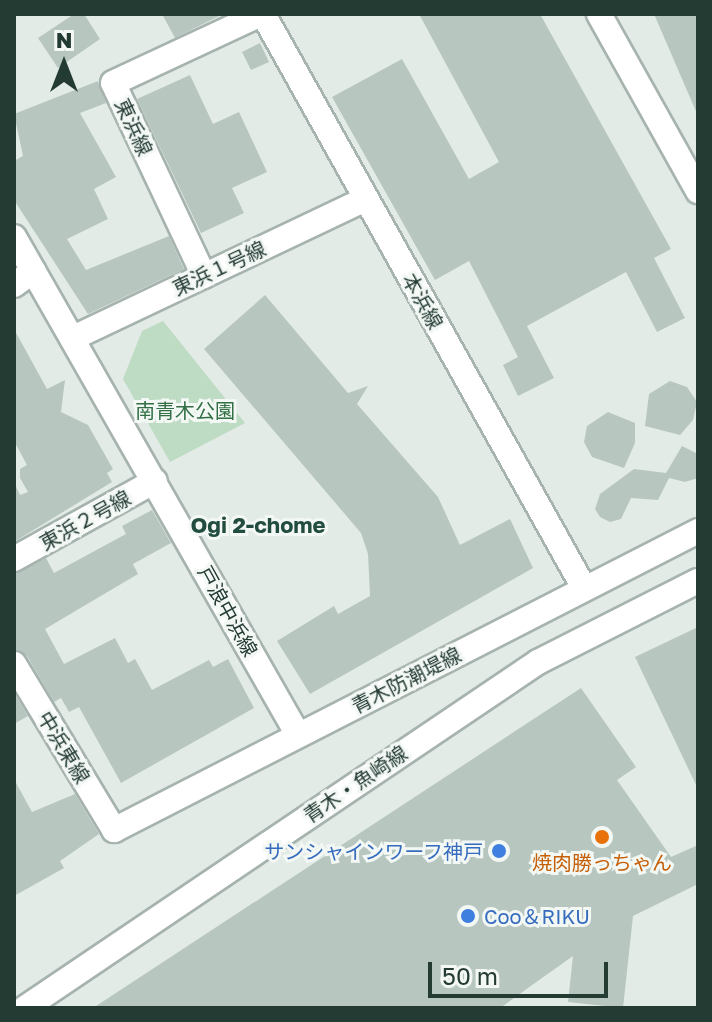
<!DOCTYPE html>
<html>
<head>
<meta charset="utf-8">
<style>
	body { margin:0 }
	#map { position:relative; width:712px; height:1022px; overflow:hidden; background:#e3ebe7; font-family:"Golos Text","Noto Sans JP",sans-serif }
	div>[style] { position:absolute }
	.green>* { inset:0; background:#bedbc4 }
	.building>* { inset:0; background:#b8c6c0 }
	.roads { filter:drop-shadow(2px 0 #a6b3ae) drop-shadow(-2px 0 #a6b3ae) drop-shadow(0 2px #a6b3ae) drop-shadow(0 -2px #a6b3ae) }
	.street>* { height:24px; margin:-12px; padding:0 12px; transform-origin:12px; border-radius:12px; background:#fff }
	.secondary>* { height:24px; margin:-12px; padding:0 12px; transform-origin:12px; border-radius:12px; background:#fff }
	.dots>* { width:22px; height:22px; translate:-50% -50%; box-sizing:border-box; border:4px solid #f3f8f5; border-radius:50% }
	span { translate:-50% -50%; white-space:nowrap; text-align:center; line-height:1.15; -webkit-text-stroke:6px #f3f8f5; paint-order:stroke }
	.street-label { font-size:20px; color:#243b34 }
	.park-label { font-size:20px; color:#326f45 }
	.shop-label { font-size:20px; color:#366cbe }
	.right { translate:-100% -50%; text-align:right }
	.left { translate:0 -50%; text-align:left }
	.food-label { font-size:20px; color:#c56008 }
	.neighbourhood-label { font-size:22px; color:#224c3f; font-weight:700 }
	.frame { position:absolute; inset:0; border:16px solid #243b34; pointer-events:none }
	.north { position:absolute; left:24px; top:24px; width:80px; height:80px; -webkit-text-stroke:6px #f3f8f5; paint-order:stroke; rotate:0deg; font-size:22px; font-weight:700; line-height:32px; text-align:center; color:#243b34 }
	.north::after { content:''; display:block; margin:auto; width:28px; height:36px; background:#243b34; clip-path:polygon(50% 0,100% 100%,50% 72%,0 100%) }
	.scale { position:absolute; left:428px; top:962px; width:180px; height:36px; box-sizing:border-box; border:4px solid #243b34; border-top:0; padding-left:10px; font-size:24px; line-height:28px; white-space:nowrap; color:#243b34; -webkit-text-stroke:6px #f3f8f5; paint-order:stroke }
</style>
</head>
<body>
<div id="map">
	<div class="green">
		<i style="clip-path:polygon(163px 321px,245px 423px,170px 462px,123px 379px,142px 331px)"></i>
	</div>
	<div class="building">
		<i style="clip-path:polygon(74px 14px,84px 14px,100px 39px,58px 68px,38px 38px)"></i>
		<i style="clip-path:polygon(162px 14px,223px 14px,175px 38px)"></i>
		<i style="clip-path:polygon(419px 14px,540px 14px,671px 249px,654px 258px,685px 318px,657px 332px,626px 272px,527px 326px,554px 378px,518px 396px,503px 365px,518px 357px,469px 261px,435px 280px,332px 97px,402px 59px,469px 179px,499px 162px)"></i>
		<i style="clip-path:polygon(654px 14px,698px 14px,698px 116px)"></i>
		<i style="clip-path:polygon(260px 43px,269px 62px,251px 70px,242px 52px)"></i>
		<i style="clip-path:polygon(190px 75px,213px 124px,239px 112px,267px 172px,232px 188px,244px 213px,201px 233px,137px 99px)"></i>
		<i style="clip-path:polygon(98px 81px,106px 103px,80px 113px,116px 177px,94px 189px,108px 219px,67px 239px,86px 270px,169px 236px,184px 269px,88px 314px,14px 200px,14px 161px,23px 156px,14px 114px)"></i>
		<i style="clip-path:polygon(265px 295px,348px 393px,368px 386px,357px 404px,438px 497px,460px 545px,510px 519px,533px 568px,310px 694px,277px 641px,334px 606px,338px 614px,370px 596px,368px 554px,361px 533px,204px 349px)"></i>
		<i style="clip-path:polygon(14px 329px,47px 389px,65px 380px,61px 412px,88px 425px,113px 469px,107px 473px,112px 482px,14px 542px,14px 482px,20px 495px,28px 492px,20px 478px,20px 469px,27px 465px,14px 441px)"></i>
		<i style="clip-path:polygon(670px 381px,687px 387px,697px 402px,693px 420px,680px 435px,645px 426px,649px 394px)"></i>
		<i style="clip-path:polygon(608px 412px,635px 423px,635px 443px,624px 468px,592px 457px,584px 442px,587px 426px)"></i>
		<i style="clip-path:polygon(682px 446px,698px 454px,698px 478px,685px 482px,669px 478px,658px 500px,631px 498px,621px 519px,610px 522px,600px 517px,595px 509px,600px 494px,634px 469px,666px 473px)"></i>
		<i style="clip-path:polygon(152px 510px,171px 543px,133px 564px,138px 574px,45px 629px,64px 664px,115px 638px,128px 663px,135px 659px,152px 690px,209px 660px,213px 667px,228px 659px,254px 708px,121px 783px,79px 707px,69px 712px,61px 698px,54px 702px,27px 656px,14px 649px,14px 574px,46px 558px,54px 573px,126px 534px,122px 526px)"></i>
		<i style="clip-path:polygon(698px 627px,698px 789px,635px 657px)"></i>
		<i style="clip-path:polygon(581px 688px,636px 767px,617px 780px,671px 857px,698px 845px,698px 884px,633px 916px,623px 1008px,568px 1002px,573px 956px,500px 1008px,93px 1008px)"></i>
		<i style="clip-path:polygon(14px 693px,28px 716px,14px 724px)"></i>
		<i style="clip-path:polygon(14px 779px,32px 812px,75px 794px,99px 834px,60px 861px,64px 868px,14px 896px)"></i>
	</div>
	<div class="roads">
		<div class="street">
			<i style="left:263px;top:14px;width:658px;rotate:60.78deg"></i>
			<i style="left:14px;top:237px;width:573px;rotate:60.3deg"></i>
			<i style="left:204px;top:276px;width:213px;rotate:-115.2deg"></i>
			<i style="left:113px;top:83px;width:163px;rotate:-25deg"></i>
			<i style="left:14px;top:285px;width:24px;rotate:-36deg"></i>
			<i style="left:73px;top:338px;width:324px;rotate:-25.4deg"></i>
			<i style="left:14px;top:559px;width:161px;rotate:-29deg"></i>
			<i style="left:14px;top:664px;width:194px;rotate:58.9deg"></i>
			<i style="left:114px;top:830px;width:656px;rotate:-27.11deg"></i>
		</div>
		<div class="secondary">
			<i style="left:599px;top:14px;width:203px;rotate:60.8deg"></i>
			<i style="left:25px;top:1008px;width:619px;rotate:-34deg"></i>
			<i style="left:538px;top:662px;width:179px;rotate:-26.9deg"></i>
		</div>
	</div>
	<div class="dots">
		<i style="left:602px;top:837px;background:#e8710a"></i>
		<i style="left:499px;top:851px;background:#3f7fe0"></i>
		<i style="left:468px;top:916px;background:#3f7fe0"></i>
	</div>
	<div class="street-label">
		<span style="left:134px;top:127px;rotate:65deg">東浜線</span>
		<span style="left:219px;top:268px;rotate:-25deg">東浜１号線</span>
		<span style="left:423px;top:301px;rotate:61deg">本浜線</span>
		<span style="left:85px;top:520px;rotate:-29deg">東浜２号線</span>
		<span style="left:228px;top:611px;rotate:61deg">戸浪中浜線</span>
		<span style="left:406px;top:680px;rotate:-27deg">青木防潮堤線</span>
		<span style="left:64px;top:747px;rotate:59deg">中浜東線</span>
		<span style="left:355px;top:784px;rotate:-34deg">青木・魚崎線</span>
	</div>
	<div class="park-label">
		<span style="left:185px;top:410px">南青木公園</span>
	</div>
	<div class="shop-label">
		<span class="right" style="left:483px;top:851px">サンシャインワーフ神戸</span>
		<span class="left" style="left:484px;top:916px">Coo＆RIKU</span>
	</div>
	<div class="food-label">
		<span style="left:602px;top:862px">焼肉勝っちゃん</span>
	</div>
	<div class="neighbourhood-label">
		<span style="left:258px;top:525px">Ogi 2-chome</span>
	</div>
	<div class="frame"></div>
	<div class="north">N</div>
	<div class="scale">50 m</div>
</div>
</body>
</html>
